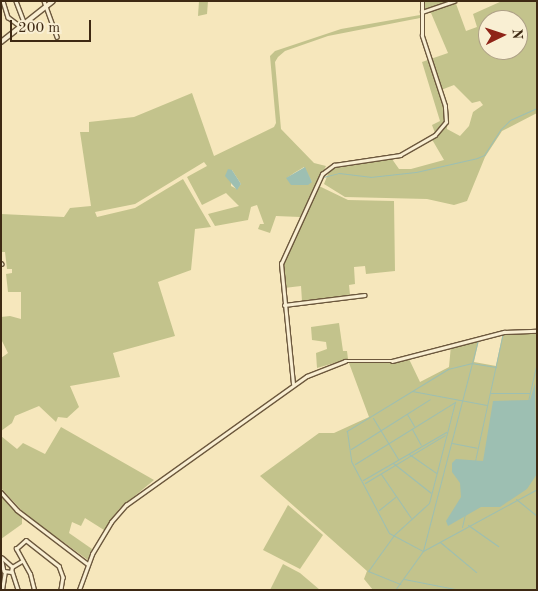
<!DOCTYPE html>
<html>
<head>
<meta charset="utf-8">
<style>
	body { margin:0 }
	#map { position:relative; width:538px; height:591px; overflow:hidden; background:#f6e7bc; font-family:"Old Standard TT",serif }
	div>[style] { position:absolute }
	.green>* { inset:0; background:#c3c38c }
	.water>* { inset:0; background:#9dbfb2 }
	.stream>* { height:1px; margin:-0.5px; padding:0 0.5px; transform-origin:0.5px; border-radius:0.5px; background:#9dbfb2 }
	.roads { filter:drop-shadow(1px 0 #6c583d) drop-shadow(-1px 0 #6c583d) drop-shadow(0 1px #6c583d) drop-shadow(0 -1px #6c583d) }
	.street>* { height:2.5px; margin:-1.25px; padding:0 1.25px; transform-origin:1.25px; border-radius:1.25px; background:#f9efd3 }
	.secondary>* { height:4px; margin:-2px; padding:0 2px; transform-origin:2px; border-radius:2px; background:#f9efd3 }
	span { translate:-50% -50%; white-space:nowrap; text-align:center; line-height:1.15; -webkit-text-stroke:4.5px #f9efd3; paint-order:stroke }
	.frame { position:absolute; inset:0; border:2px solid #3e2913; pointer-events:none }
	.north { position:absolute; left:478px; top:10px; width:50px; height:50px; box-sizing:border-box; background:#f9efd3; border:1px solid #aea086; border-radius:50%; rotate:86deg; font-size:14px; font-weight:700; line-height:20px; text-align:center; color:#3e2913 }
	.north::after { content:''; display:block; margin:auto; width:18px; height:22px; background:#8f2418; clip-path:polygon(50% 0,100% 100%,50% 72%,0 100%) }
	.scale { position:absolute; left:10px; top:20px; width:81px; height:22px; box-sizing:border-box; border:2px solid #3e2913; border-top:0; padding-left:6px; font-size:15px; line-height:18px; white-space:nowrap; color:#3e2913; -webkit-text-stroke:4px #f9efd3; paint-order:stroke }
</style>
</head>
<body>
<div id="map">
	<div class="green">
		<i style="clip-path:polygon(199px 1px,208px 1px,207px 14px,198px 16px)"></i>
		<i style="clip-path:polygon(evenodd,420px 1px,455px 1px,466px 31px,477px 27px,473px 14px,502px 1px,537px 1px,537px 113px,502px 131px,485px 157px,467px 201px,454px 205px,427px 199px,345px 197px,324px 184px,330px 169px,392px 159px,399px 169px,411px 169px,444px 160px,430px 136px,435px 133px,432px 125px,440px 121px,422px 62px,448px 53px,431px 13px,420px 13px,420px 1px,488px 20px,518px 20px,518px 50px,488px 50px,488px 20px,420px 1px,454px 85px,472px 103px,480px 101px,483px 105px,473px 112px,469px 126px,460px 136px,447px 129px,448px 114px,441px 90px,454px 85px)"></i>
		<i style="clip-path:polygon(evenodd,420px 15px,420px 18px,328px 36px,285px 51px,278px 57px,275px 62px,281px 129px,314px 163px,326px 166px,300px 217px,276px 216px,270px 233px,258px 229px,260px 224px,264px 224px,257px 205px,251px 207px,248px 220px,215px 226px,208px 214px,239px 206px,226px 193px,202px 205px,187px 177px,207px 166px,204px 162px,135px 204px,95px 212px,97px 217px,135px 208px,183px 179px,211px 227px,195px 229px,191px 270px,158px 282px,175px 336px,113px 353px,120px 377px,70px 386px,79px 407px,67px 418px,58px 417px,56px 422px,39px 406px,15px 416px,12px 423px,1px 431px,1px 358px,8px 353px,1px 339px,1px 317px,10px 316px,21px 319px,21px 292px,8px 292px,6px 274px,12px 273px,12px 269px,7px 269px,5px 252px,1px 252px,1px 214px,64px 217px,70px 208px,91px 206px,80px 132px,89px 132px,89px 122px,134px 117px,192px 93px,214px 156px,274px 127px,276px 123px,270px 56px,275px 51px,341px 29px,420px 15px,304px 167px,312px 182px,287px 178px,294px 173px,304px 167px,420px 15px,232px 170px,241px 184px,237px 189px,231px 186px,232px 170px)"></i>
		<i style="clip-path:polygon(319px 186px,348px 200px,394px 201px,395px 271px,366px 274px,365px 266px,354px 267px,355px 284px,349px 285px,350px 295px,302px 301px,301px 286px,284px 288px,283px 261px)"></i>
		<i style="clip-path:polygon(339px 323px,343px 351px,347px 351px,348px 359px,317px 368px,316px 353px,327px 349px,326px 342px,312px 340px,311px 327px)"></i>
		<i style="clip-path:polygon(503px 332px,537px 332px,537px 590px,373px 590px,364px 579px,367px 571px,260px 476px,319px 433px,334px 433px,369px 417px,349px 363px,397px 362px,409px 359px,420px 382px,449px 367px,451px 345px,479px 339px,474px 362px,496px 366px)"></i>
		<i style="clip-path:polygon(61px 427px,154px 480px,119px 509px,104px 530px,85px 518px,81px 526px,72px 522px,69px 533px,92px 549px,88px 560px,26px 515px,1px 488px,1px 436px,17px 449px,23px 443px,45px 454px)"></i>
		<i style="clip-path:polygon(1px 496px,22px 516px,22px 524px,1px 539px)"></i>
		<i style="clip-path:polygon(288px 505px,323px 535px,300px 569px,263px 550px)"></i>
		<i style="clip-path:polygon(283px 564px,300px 573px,320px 590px,270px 590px)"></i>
	</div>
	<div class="water">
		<i style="clip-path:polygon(305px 167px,312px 182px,308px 185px,291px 185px,286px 178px)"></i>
		<i style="clip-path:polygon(228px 169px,232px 170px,241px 184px,237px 190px,225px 176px)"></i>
		<i style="clip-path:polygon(535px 383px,537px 474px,527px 489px,500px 507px,481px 507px,448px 526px,446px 521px,461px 497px,460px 483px,452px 472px,452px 463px,456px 459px,483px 461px,493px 401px,530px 400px)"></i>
	</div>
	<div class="stream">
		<i style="left:323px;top:177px;width:16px;rotate:-14deg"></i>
		<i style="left:339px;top:173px;width:31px;rotate:7deg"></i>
		<i style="left:370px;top:177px;width:46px;rotate:-6.2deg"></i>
		<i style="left:416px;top:172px;width:63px;rotate:-12.9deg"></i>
		<i style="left:477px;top:158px;width:8px;rotate:-23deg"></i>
		<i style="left:484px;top:155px;width:30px;rotate:-57deg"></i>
		<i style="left:500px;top:130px;width:14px;rotate:-45deg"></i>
		<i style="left:510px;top:120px;width:30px;rotate:-24deg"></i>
		<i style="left:496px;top:367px;width:24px;rotate:-171deg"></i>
		<i style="left:472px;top:363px;width:25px;rotate:166deg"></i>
		<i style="left:448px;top:369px;width:119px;rotate:148.5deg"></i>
		<i style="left:347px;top:431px;width:30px;rotate:82deg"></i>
		<i style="left:351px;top:461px;width:81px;rotate:62.2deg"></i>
		<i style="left:389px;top:533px;width:38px;rotate:28deg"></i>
		<i style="left:423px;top:551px;width:130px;rotate:-28.5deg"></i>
		<i style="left:412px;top:391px;width:76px;rotate:10.6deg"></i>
		<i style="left:491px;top:393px;width:38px"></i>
		<i style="left:528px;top:401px;width:39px;rotate:-77deg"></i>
		<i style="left:407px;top:414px;width:14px;rotate:60deg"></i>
		<i style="left:373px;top:418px;width:48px;rotate:58.6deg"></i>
		<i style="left:412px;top:429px;width:18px;rotate:61deg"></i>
		<i style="left:452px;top:443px;width:25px;rotate:11deg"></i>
		<i style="left:351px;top:449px;width:93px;rotate:-32.3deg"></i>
		<i style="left:409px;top:454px;width:33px;rotate:35deg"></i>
		<i style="left:475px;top:461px;width:131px;rotate:-77.7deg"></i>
		<i style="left:393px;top:463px;width:48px;rotate:38.3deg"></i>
		<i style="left:355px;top:464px;width:118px;rotate:-31.8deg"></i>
		<i style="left:455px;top:402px;width:104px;rotate:104.4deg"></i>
		<i style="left:429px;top:503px;width:47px;rotate:137.6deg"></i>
		<i style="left:394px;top:535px;width:44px;rotate:125.8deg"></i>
		<i style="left:368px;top:571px;width:35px;rotate:22deg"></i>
		<i style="left:381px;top:474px;width:53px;rotate:55.7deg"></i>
		<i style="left:363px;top:480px;width:96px;rotate:-30deg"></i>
		<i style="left:365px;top:483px;width:93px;rotate:-31deg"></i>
		<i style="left:516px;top:499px;width:27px;rotate:39deg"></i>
		<i style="left:379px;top:510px;width:21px;rotate:-39deg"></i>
		<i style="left:468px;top:525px;width:37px;rotate:35deg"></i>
		<i style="left:462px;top:527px;width:13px;rotate:-77deg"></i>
		<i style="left:440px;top:542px;width:47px;rotate:39.8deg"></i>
		<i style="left:404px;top:579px;width:57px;rotate:11.1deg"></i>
		<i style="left:395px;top:590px;width:48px;rotate:-54.3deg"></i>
		<i style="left:423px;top:551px;width:218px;rotate:-75.4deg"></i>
	</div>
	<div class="roads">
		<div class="street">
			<i style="left:3px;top:1px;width:17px;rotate:73deg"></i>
			<i style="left:8px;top:17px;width:15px;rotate:37deg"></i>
			<i style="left:16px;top:1px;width:22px;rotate:69deg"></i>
			<i style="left:44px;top:1px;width:38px;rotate:70deg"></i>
			<i style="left:422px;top:12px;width:34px;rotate:-19deg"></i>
			<i style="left:1px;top:263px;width:1px;rotate:45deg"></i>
			<i style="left:284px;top:305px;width:81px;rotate:-7.1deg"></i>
			<i style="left:293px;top:384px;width:121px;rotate:-95.7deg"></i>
			<i style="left:281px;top:264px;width:99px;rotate:-65.5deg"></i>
			<i style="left:322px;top:174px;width:15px;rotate:-37deg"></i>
			<i style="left:334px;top:165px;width:67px;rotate:-8.6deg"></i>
			<i style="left:400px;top:155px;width:40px;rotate:-29.7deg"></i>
			<i style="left:435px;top:135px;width:17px;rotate:-50deg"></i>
			<i style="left:446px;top:122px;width:16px;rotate:-94deg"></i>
			<i style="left:445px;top:106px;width:74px;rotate:-108.2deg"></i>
			<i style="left:422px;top:36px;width:35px;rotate:-90deg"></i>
			<i style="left:1px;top:492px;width:24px;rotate:48deg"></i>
			<i style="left:17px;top:510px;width:89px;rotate:37.3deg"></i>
			<i style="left:1px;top:557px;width:14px;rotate:78deg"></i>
			<i style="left:4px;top:571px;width:7px;rotate:8deg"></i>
			<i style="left:11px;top:572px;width:5px;rotate:-79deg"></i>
			<i style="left:12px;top:567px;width:13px;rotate:-138deg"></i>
			<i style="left:12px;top:567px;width:12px;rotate:-31deg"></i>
			<i style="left:12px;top:571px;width:20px;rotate:72deg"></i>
			<i style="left:2px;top:590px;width:18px;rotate:-81deg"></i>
			<i style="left:34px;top:590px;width:16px;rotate:-104deg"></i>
			<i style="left:30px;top:574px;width:29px;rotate:-119deg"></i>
			<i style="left:16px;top:549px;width:13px;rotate:-42deg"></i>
			<i style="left:26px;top:540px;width:42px;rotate:38.2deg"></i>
			<i style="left:59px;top:566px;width:12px;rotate:70deg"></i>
			<i style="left:63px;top:577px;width:13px;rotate:99deg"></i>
			<i style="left:79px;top:590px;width:38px;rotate:-70deg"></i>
			<i style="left:92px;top:554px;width:37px;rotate:-59deg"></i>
			<i style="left:111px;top:522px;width:23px;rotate:-49deg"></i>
			<i style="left:126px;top:505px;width:222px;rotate:-35.5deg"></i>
			<i style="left:307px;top:376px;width:41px;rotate:-21.5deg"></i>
			<i style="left:345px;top:361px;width:47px"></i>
			<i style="left:392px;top:361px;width:116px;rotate:-14.5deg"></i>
			<i style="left:504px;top:332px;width:33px;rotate:-2deg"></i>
		</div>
		<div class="secondary">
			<i style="left:1px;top:42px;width:66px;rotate:-38.3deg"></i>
		</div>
	</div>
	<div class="frame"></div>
	<div class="north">N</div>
	<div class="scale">200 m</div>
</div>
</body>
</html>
